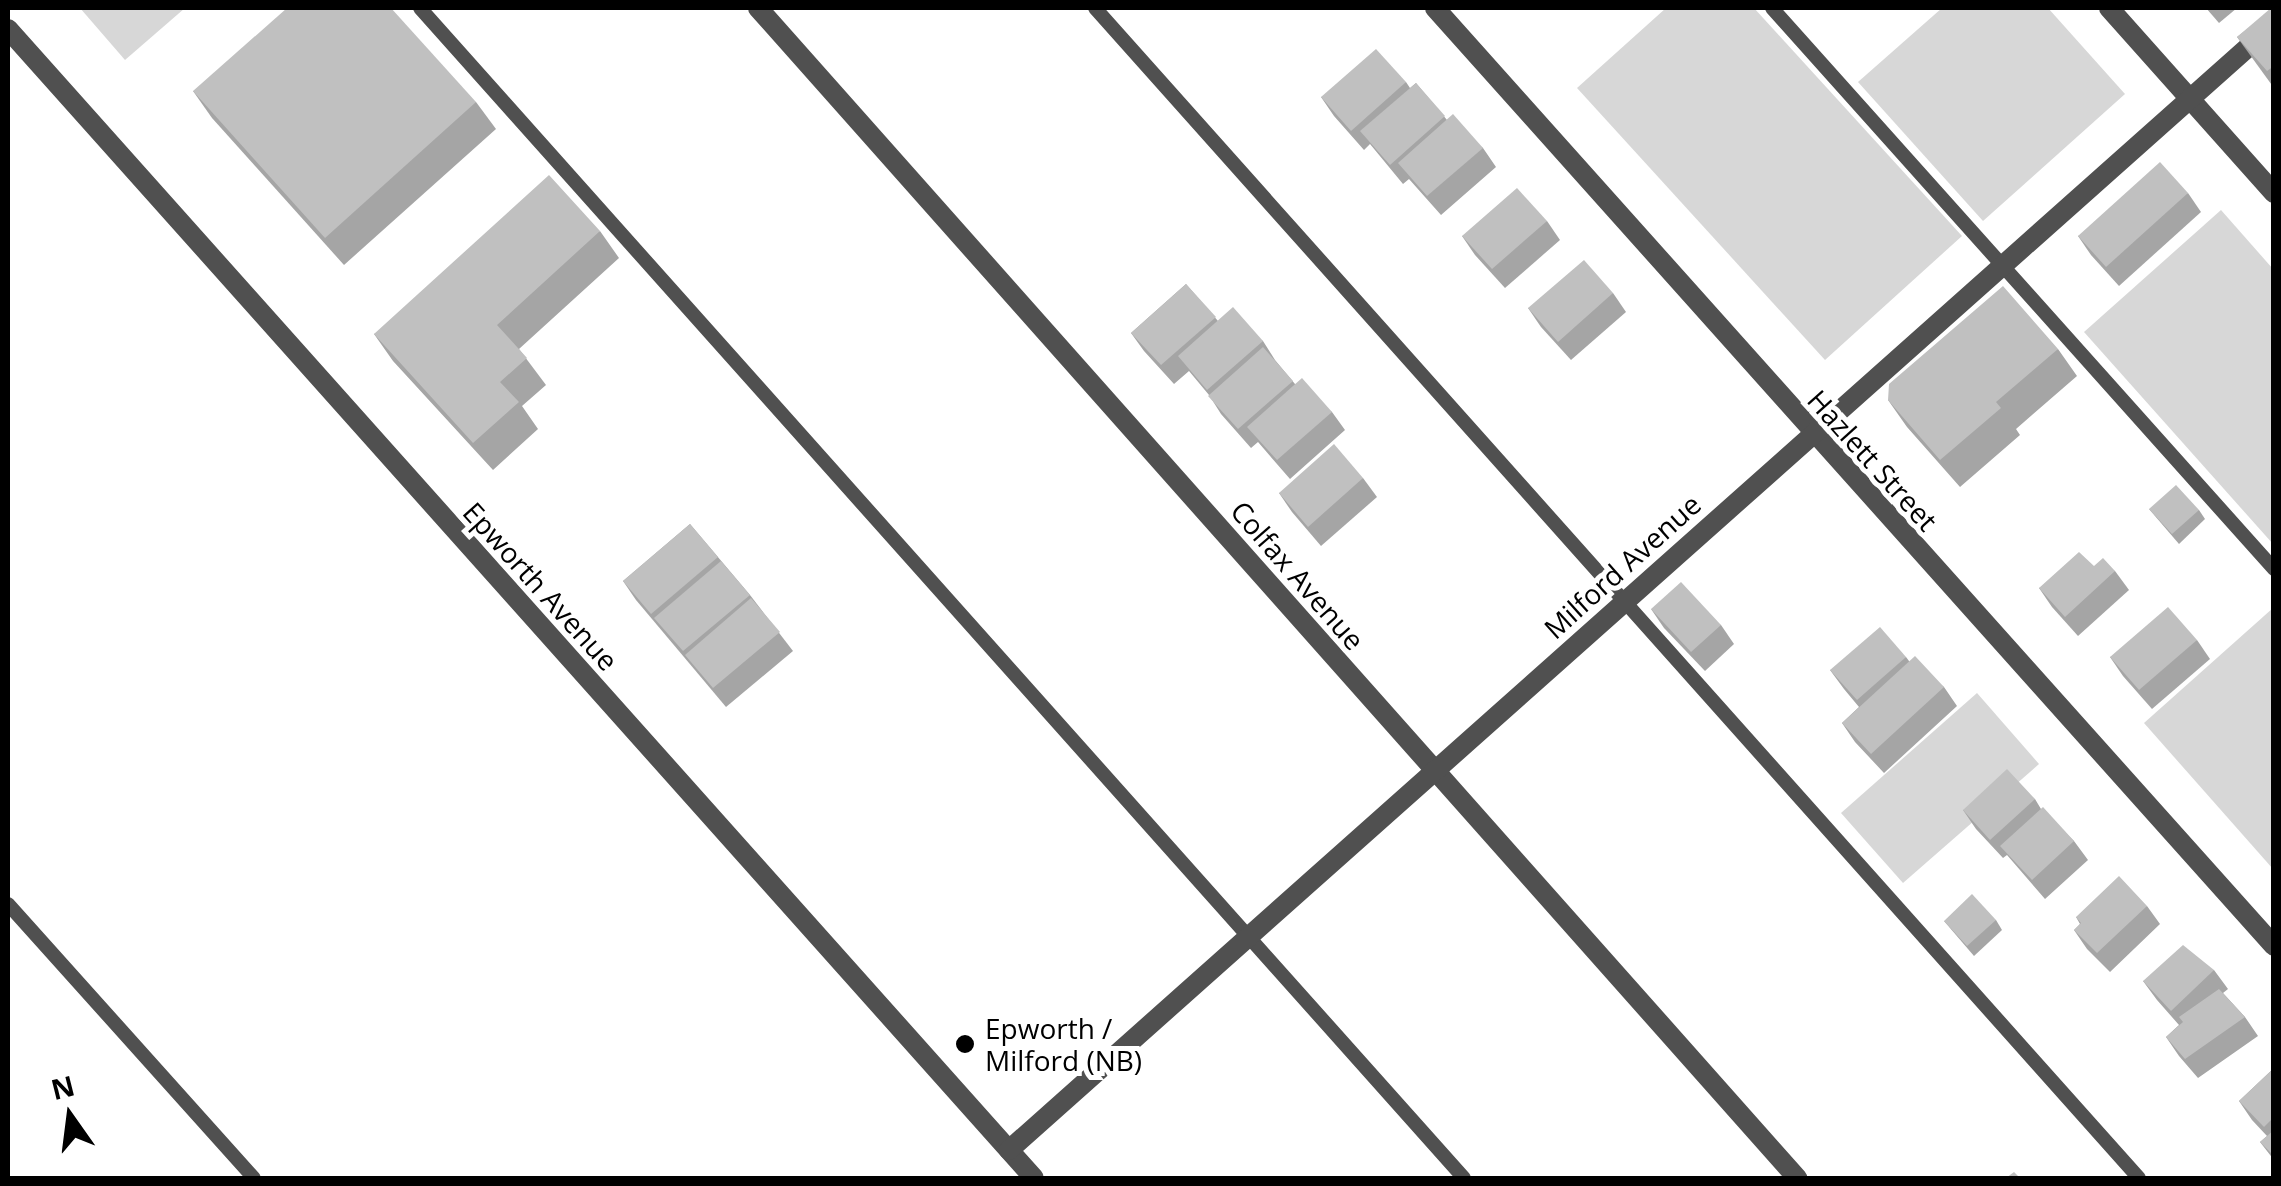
<!DOCTYPE html>
<html>
<head>
<meta charset="utf-8">
<style>
	body { margin:0 }
	#map { position:relative; width:2281px; height:1186px; overflow:hidden; background:#fff; font-family:"Open Sans",sans-serif }
	div>[style] { position:absolute }
	.green>* { inset:0; background:#d7d7d7 }
	.service>* { height:14px; margin:-7px; padding:0 7px; transform-origin:7px; border-radius:7px; background:#505050 }
	.minor>* { height:20px; margin:-10px; padding:0 10px; transform-origin:10px; border-radius:10px; background:#505050 }
	.wall>* { inset:0; background:#a5a5a5 }
	.building>* { inset:0; background:#c0c0c0 }
	.dots>* { width:28px; height:28px; translate:-50% -50%; box-sizing:border-box; border:5px solid #fff; border-radius:50% }
	span { translate:-50% -50%; white-space:nowrap; text-align:center; line-height:1.15; -webkit-text-stroke:10px #fff; paint-order:stroke }
	.street-label { font-size:28px; color:#000 }
	.poi-label { font-size:28px; color:#000 }
	.left { translate:0 -50%; text-align:left }
	.frame { position:absolute; inset:0; border:10px solid #000; pointer-events:none }
	.north { position:absolute; left:20px; top:1066px; width:100px; height:100px; -webkit-text-stroke:8px #fff; paint-order:stroke; rotate:346deg; font-size:28px; font-weight:700; line-height:40px; text-align:center; color:#000 }
	.north::after { content:''; display:block; margin:auto; width:35px; height:45px; background:#000; clip-path:polygon(50% 0,100% 100%,50% 72%,0 100%) }
</style>
</head>
<body>
<div id="map">
	<div class="green">
		<i style="clip-path:polygon(80px 8px,185px 8px,125px 60px)"></i>
		<i style="clip-path:polygon(1666px 8px,1754px 8px,1962px 236px,1825px 360px,1577px 88px)"></i>
		<i style="clip-path:polygon(1942px 8px,2048px 8px,2125px 94px,1983px 221px,1858px 82px)"></i>
		<i style="clip-path:polygon(2221px 210px,2273px 269px,2273px 544px,2084px 332px)"></i>
		<i style="clip-path:polygon(2273px 608px,2273px 869px,2144px 723px)"></i>
		<i style="clip-path:polygon(1977px 693px,2039px 764px,1903px 883px,1841px 813px)"></i>
	</div>
	<div class="service">
		<i style="left:420px;top:8px;width:1568px;rotate:48.26deg"></i>
		<i style="left:1095px;top:8px;width:1568px;rotate:48.26deg"></i>
		<i style="left:1772px;top:8px;width:753px;rotate:48.18deg"></i>
		<i style="left:8px;top:904px;width:368px;rotate:48.1deg"></i>
	</div>
	<div class="minor">
		<i style="left:758px;top:8px;width:1565px;rotate:48.39deg"></i>
		<i style="left:1435px;top:8px;width:1258px;rotate:48.19deg"></i>
		<i style="left:2109px;top:8px;width:248px;rotate:48.3deg"></i>
		<i style="left:8px;top:29px;width:1540px;rotate:48.24deg"></i>
		<i style="left:1009px;top:1150px;width:1694px;rotate:-41.67deg"></i>
	</div>
	<div class="wall">
		<i style="clip-path:polygon(2206px 8px,2237px 8px,2219px 23px)"></i>
		<i style="clip-path:polygon(2274px 8px,2274px 88px,2237px 37px)"></i>
		<i style="clip-path:polygon(1406px 82px,1410px 88px,1416px 83px,1447px 120px,1483px 148px,1496px 167px,1441px 215px,1409px 179px,1403px 184px,1370px 144px,1364px 150px,1334px 116px,1321px 97px)"></i>
		<i style="clip-path:polygon(193px 91px,476px 102px,496px 129px,344px 265px,212px 118px)"></i>
		<i style="clip-path:polygon(2188px 193px,2201px 212px,2119px 286px,2091px 255px,2078px 236px)"></i>
		<i style="clip-path:polygon(1547px 221px,1560px 240px,1505px 288px,1475px 255px,1462px 236px)"></i>
		<i style="clip-path:polygon(600px 231px,619px 258px,519px 349px,546px 385px,522px 406px,538px 429px,493px 470px,393px 361px,374px 334px)"></i>
		<i style="clip-path:polygon(1186px 284px,1218px 321px,1263px 341px,1275px 360px,1295px 384px,1332px 412px,1345px 430px,1290px 479px,1258px 442px,1251px 448px,1221px 414px,1209px 395px,1189px 371px,1174px 384px,1144px 351px,1131px 333px)"></i>
		<i style="clip-path:polygon(1613px 293px,1626px 312px,1571px 360px,1541px 327px,1528px 308px)"></i>
		<i style="clip-path:polygon(2058px 349px,2077px 376px,2016px 429px,2020px 435px,1960px 487px,1907px 427px,1888px 400px)"></i>
		<i style="clip-path:polygon(1363px 478px,1377px 497px,1321px 546px,1292px 512px,1279px 493px)"></i>
		<i style="clip-path:polygon(2149px 509px,2199px 510px,2205px 519px,2179px 544px)"></i>
		<i style="clip-path:polygon(690px 524px,750px 595px,793px 651px,726px 707px,636px 600px,623px 581px)"></i>
		<i style="clip-path:polygon(2094px 566px,2115px 571px,2129px 590px,2078px 636px,2052px 607px,2039px 588px)"></i>
		<i style="clip-path:polygon(1651px 609px,1721px 625px,1734px 644px,1705px 671px,1664px 628px)"></i>
		<i style="clip-path:polygon(2197px 640px,2210px 659px,2152px 709px,2123px 676px,2110px 657px)"></i>
		<i style="clip-path:polygon(1906px 657px,1909px 661px,1944px 687px,1957px 706px,1884px 773px,1855px 742px,1842px 723px,1859px 707px,1844px 689px,1830px 670px)"></i>
		<i style="clip-path:polygon(2035px 799px,2041px 809px,2074px 841px,2088px 860px,2045px 899px,2007px 855px,2003px 858px,1976px 829px,1963px 810px)"></i>
		<i style="clip-path:polygon(2147px 906px,2160px 924px,2110px 972px,2087px 949px,2074px 930px,2080px 924px,2076px 917px)"></i>
		<i style="clip-path:polygon(1996px 920px,2002px 930px,1974px 956px,1944px 921px)"></i>
		<i style="clip-path:polygon(2214px 970px,2228px 989px,2223px 993px,2245px 1017px,2258px 1036px,2198px 1078px,2179px 1056px,2166px 1037px,2179px 1025px,2157px 1000px,2143px 981px)"></i>
		<i style="clip-path:polygon(2274px 1068px,2274px 1160px,2260px 1142px,2267px 1136px,2252px 1120px,2239px 1101px)"></i>
	</div>
	<div class="building">
		<i style="clip-path:polygon(287px 8px,391px 8px,476px 102px,325px 238px,193px 91px)"></i>
		<i style="clip-path:polygon(2271px 8px,2274px 8px,2274px 66px,2267px 71px,2237px 37px)"></i>
		<i style="clip-path:polygon(1376px 49px,1406px 82px,1351px 131px,1321px 97px)"></i>
		<i style="clip-path:polygon(1416px 83px,1445px 116px,1390px 165px,1360px 131px)"></i>
		<i style="clip-path:polygon(1453px 114px,1483px 148px,1427px 196px,1398px 163px)"></i>
		<i style="clip-path:polygon(2160px 162px,2188px 193px,2106px 267px,2078px 236px)"></i>
		<i style="clip-path:polygon(549px 175px,600px 231px,497px 325px,527px 358px,500px 382px,519px 402px,473px 443px,374px 334px)"></i>
		<i style="clip-path:polygon(1517px 188px,1547px 221px,1492px 269px,1462px 236px)"></i>
		<i style="clip-path:polygon(1584px 260px,1613px 293px,1558px 342px,1528px 308px)"></i>
		<i style="clip-path:polygon(1186px 284px,1216px 317px,1161px 365px,1131px 333px)"></i>
		<i style="clip-path:polygon(2003px 286px,2058px 349px,1996px 402px,2001px 408px,1940px 460px,1888px 400px,1889px 384px)"></i>
		<i style="clip-path:polygon(1233px 307px,1263px 341px,1207px 390px,1178px 356px)"></i>
		<i style="clip-path:polygon(1263px 347px,1293px 381px,1238px 429px,1208px 396px)"></i>
		<i style="clip-path:polygon(1302px 378px,1332px 412px,1277px 460px,1247px 427px)"></i>
		<i style="clip-path:polygon(1334px 444px,1363px 478px,1308px 527px,1279px 493px)"></i>
		<i style="clip-path:polygon(2176px 485px,2199px 510px,2172px 534px,2149px 509px)"></i>
		<i style="clip-path:polygon(690px 524px,718px 557px,651px 614px,623px 581px)"></i>
		<i style="clip-path:polygon(2079px 552px,2094px 566px,2103px 558px,2115px 571px,2065px 617px,2039px 588px)"></i>
		<i style="clip-path:polygon(721px 561px,750px 595px,683px 651px,654px 618px)"></i>
		<i style="clip-path:polygon(1681px 582px,1721px 625px,1691px 652px,1651px 609px)"></i>
		<i style="clip-path:polygon(751px 598px,780px 632px,713px 688px,685px 655px)"></i>
		<i style="clip-path:polygon(2168px 607px,2197px 640px,2139px 690px,2110px 657px)"></i>
		<i style="clip-path:polygon(1880px 627px,1906px 657px,1857px 700px,1830px 670px)"></i>
		<i style="clip-path:polygon(1915px 656px,1944px 687px,1871px 754px,1842px 723px)"></i>
		<i style="clip-path:polygon(2007px 769px,2035px 799px,1990px 840px,1963px 810px)"></i>
		<i style="clip-path:polygon(2043px 807px,2074px 841px,2032px 880px,2000px 846px)"></i>
		<i style="clip-path:polygon(2119px 876px,2147px 906px,2097px 953px,2074px 930px,2081px 923px,2076px 917px)"></i>
		<i style="clip-path:polygon(1972px 894px,1996px 920px,1967px 946px,1944px 921px)"></i>
		<i style="clip-path:polygon(2183px 945px,2214px 970px,2171px 1011px,2143px 981px)"></i>
		<i style="clip-path:polygon(2219px 989px,2245px 1017px,2185px 1059px,2166px 1037px,2183px 1022px,2179px 1017px)"></i>
		<i style="clip-path:polygon(2274px 1068px,2274px 1117px,2264px 1127px,2239px 1101px)"></i>
		<i style="clip-path:polygon(2274px 1130px,2274px 1156px,2260px 1142px)"></i>
		<i style="clip-path:polygon(2014px 1172px,2020px 1178px,2006px 1178px)"></i>
	</div>
	<div class="dots">
		<i style="left:965px;top:1044px;background:#000"></i>
	</div>
	<div class="street-label">
		<span style="left:1873px;top:460px;rotate:48deg">Hazlett Street</span>
		<span style="left:1622px;top:566px;rotate:-42deg">Milford Avenue</span>
		<span style="left:1298px;top:575px;rotate:49deg">Colfax Avenue</span>
		<span style="left:541px;top:586px;rotate:48deg">Epworth Avenue</span>
	</div>
	<div class="poi-label">
		<span class="left" style="left:985px;top:1044px">Epworth /<br>Milford (NB)</span>
	</div>
	<div class="frame"></div>
	<div class="north">N</div>
</div>
</body>
</html>
